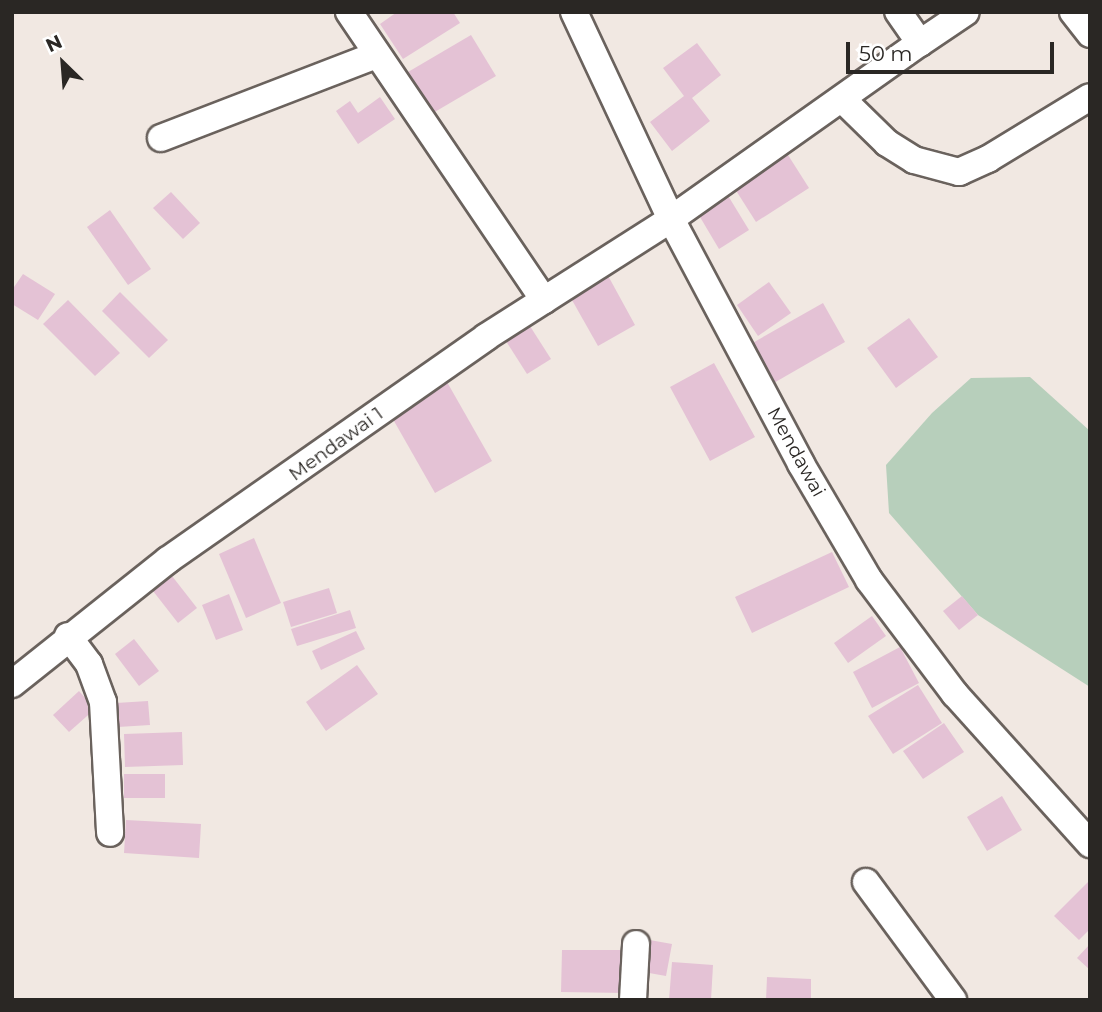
<!DOCTYPE html>
<html>
<head>
<meta charset="utf-8">
<style>
	body { margin:0 }
	#map { position:relative; width:1102px; height:1012px; overflow:hidden; background:#f1e8e2; font-family:Montserrat,sans-serif }
	div>[style] { position:absolute }
	.green>* { inset:0; background:#b7cfbb }
	.building>* { inset:0; background:#e4c2d5 }
	.roads { filter:drop-shadow(2px 0 #6a625d) drop-shadow(-2px 0 #6a625d) drop-shadow(0 2px #6a625d) drop-shadow(0 -2px #6a625d) }
	.minor>* { height:26px; margin:-13px; padding:0 13px; transform-origin:13px; border-radius:13px; background:#fff }
	span { translate:-50% -50%; white-space:nowrap; text-align:center; line-height:1.15; -webkit-text-stroke:5px #fff; paint-order:stroke }
	.street-label { font-size:19px; color:#2a2724 }
	.frame { position:absolute; inset:0; border:14px solid #2a2724; pointer-events:none }
	.north { position:absolute; left:28px; top:28px; width:70px; height:70px; -webkit-text-stroke:5px #fff; paint-order:stroke; rotate:335deg; font-size:19px; font-weight:700; line-height:28px; text-align:center; color:#2a2724 }
	.north::after { content:''; display:block; margin:auto; width:24px; height:32px; background:#2a2724; clip-path:polygon(50% 0,100% 100%,50% 72%,0 100%) }
	.scale { position:absolute; left:846px; top:42px; width:208px; height:32px; box-sizing:border-box; border:4px solid #2a2724; border-top:0; padding-left:9px; font-size:21px; line-height:24px; white-space:nowrap; color:#2a2724; -webkit-text-stroke:5px #fff; paint-order:stroke }
</style>
</head>
<body>
<div id="map">
	<div class="green">
		<i style="clip-path:polygon(1030px 377px,1090px 431px,1090px 687px,978px 615px,889px 513px,886px 465px,932px 413px,971px 378px)"></i>
	</div>
	<div class="building">
		<i style="clip-path:polygon(397px 12px,453px 12px,460px 23px,403px 59px,380px 24px)"></i>
		<i style="clip-path:polygon(471px 35px,496px 76px,433px 113px,408px 72px)"></i>
		<i style="clip-path:polygon(697px 43px,721px 75px,692px 98px,710px 121px,672px 151px,650px 122px,684px 96px,663px 68px)"></i>
		<i style="clip-path:polygon(380px 97px,395px 119px,358px 144px,336px 111px,350px 101px,358px 113px)"></i>
		<i style="clip-path:polygon(788px 155px,809px 188px,756px 222px,735px 189px)"></i>
		<i style="clip-path:polygon(171px 192px,200px 223px,183px 239px,153px 208px)"></i>
		<i style="clip-path:polygon(727px 194px,749px 230px,719px 249px,697px 212px)"></i>
		<i style="clip-path:polygon(110px 210px,151px 269px,128px 285px,87px 227px)"></i>
		<i style="clip-path:polygon(606px 272px,635px 325px,598px 346px,568px 293px)"></i>
		<i style="clip-path:polygon(23px 274px,55px 294px,38px 320px,12px 304px,12px 290px)"></i>
		<i style="clip-path:polygon(769px 282px,791px 313px,758px 336px,737px 305px)"></i>
		<i style="clip-path:polygon(120px 292px,168px 340px,149px 358px,102px 311px)"></i>
		<i style="clip-path:polygon(68px 300px,120px 353px,95px 376px,43px 324px)"></i>
		<i style="clip-path:polygon(823px 303px,845px 342px,772px 384px,749px 345px)"></i>
		<i style="clip-path:polygon(909px 318px,938px 357px,896px 388px,867px 348px)"></i>
		<i style="clip-path:polygon(528px 323px,551px 359px,527px 374px,504px 338px)"></i>
		<i style="clip-path:polygon(714px 363px,755px 437px,710px 461px,670px 387px)"></i>
		<i style="clip-path:polygon(447px 382px,492px 461px,435px 493px,390px 414px)"></i>
		<i style="clip-path:polygon(254px 538px,281px 603px,246px 618px,219px 554px)"></i>
		<i style="clip-path:polygon(832px 552px,849px 587px,752px 633px,735px 597px)"></i>
		<i style="clip-path:polygon(172px 576px,197px 608px,178px 623px,153px 591px)"></i>
		<i style="clip-path:polygon(329px 588px,337px 613px,291px 627px,283px 602px)"></i>
		<i style="clip-path:polygon(229px 594px,243px 630px,216px 640px,202px 605px)"></i>
		<i style="clip-path:polygon(962px 596px,978px 615px,959px 630px,943px 611px)"></i>
		<i style="clip-path:polygon(350px 610px,356px 628px,297px 646px,291px 629px)"></i>
		<i style="clip-path:polygon(872px 616px,886px 636px,848px 663px,834px 643px)"></i>
		<i style="clip-path:polygon(356px 631px,365px 649px,321px 670px,312px 651px)"></i>
		<i style="clip-path:polygon(134px 639px,159px 671px,139px 686px,115px 654px)"></i>
		<i style="clip-path:polygon(900px 647px,919px 683px,872px 708px,853px 672px)"></i>
		<i style="clip-path:polygon(357px 665px,378px 694px,326px 731px,306px 702px)"></i>
		<i style="clip-path:polygon(918px 685px,942px 723px,893px 754px,868px 716px)"></i>
		<i style="clip-path:polygon(79px 691px,95px 709px,69px 732px,53px 715px)"></i>
		<i style="clip-path:polygon(148px 701px,150px 725px,118px 727px,116px 703px)"></i>
		<i style="clip-path:polygon(944px 723px,964px 752px,923px 779px,903px 751px)"></i>
		<i style="clip-path:polygon(182px 732px,183px 765px,125px 767px,124px 734px)"></i>
		<i style="clip-path:polygon(124px 774px,165px 774px,165px 798px,124px 798px)"></i>
		<i style="clip-path:polygon(1002px 796px,1022px 830px,987px 851px,967px 817px)"></i>
		<i style="clip-path:polygon(126px 820px,201px 824px,199px 858px,124px 853px)"></i>
		<i style="clip-path:polygon(1090px 880px,1090px 929px,1079px 940px,1054px 916px)"></i>
		<i style="clip-path:polygon(644px 939px,672px 944px,666px 976px,638px 971px)"></i>
		<i style="clip-path:polygon(1090px 944px,1090px 970px,1077px 958px)"></i>
		<i style="clip-path:polygon(562px 950px,625px 950px,624px 993px,561px 992px)"></i>
		<i style="clip-path:polygon(672px 962px,713px 965px,711px 1000px,669px 1000px)"></i>
		<i style="clip-path:polygon(767px 977px,811px 979px,811px 1000px,766px 1000px)"></i>
	</div>
	<div class="roads">
		<div class="minor">
			<i style="left:349px;top:12px;width:348px;rotate:55.9deg"></i>
			<i style="left:574px;top:12px;width:229px;rotate:64.9deg"></i>
			<i style="left:671px;top:219px;width:277px;rotate:62deg"></i>
			<i style="left:801px;top:464px;width:134px;rotate:59.6deg"></i>
			<i style="left:869px;top:580px;width:143px;rotate:53deg"></i>
			<i style="left:955px;top:694px;width:202px;rotate:48deg"></i>
			<i style="left:1073px;top:12px;width:28px;rotate:52deg"></i>
			<i style="left:920px;top:43px;width:55px;rotate:-34deg"></i>
			<i style="left:842px;top:99px;width:63px;rotate:44.4deg"></i>
			<i style="left:887px;top:143px;width:32px;rotate:32deg"></i>
			<i style="left:914px;top:160px;width:47px;rotate:14.9deg"></i>
			<i style="left:959px;top:172px;width:32px;rotate:-24deg"></i>
			<i style="left:988px;top:159px;width:119px;rotate:-31.3deg"></i>
			<i style="left:161px;top:138px;width:230px;rotate:-21.1deg"></i>
			<i style="left:68px;top:636px;width:35px;rotate:53deg"></i>
			<i style="left:89px;top:664px;width:40px;rotate:69.8deg"></i>
			<i style="left:103px;top:702px;width:131px;rotate:86.9deg"></i>
			<i style="left:12px;top:684px;width:199px;rotate:-38.5deg"></i>
			<i style="left:168px;top:560px;width:388px;rotate:-35deg"></i>
			<i style="left:486px;top:337px;width:219px;rotate:-32.5deg"></i>
			<i style="left:671px;top:219px;width:305px;rotate:-35.3deg"></i>
			<i style="left:920px;top:43px;width:38px;rotate:-125deg"></i>
			<i style="left:866px;top:882px;width:147px;rotate:53.6deg"></i>
			<i style="left:633px;top:1000px;width:56px;rotate:-86.9deg"></i>
		</div>
	</div>
	<div class="street-label">
		<span style="left:336px;top:444px;rotate:-36deg">Mendawai 1</span>
		<span style="left:796px;top:452px;rotate:61deg">Mendawai</span>
	</div>
	<div class="frame"></div>
	<div class="north">N</div>
	<div class="scale">50 m</div>
</div>
</body>
</html>
